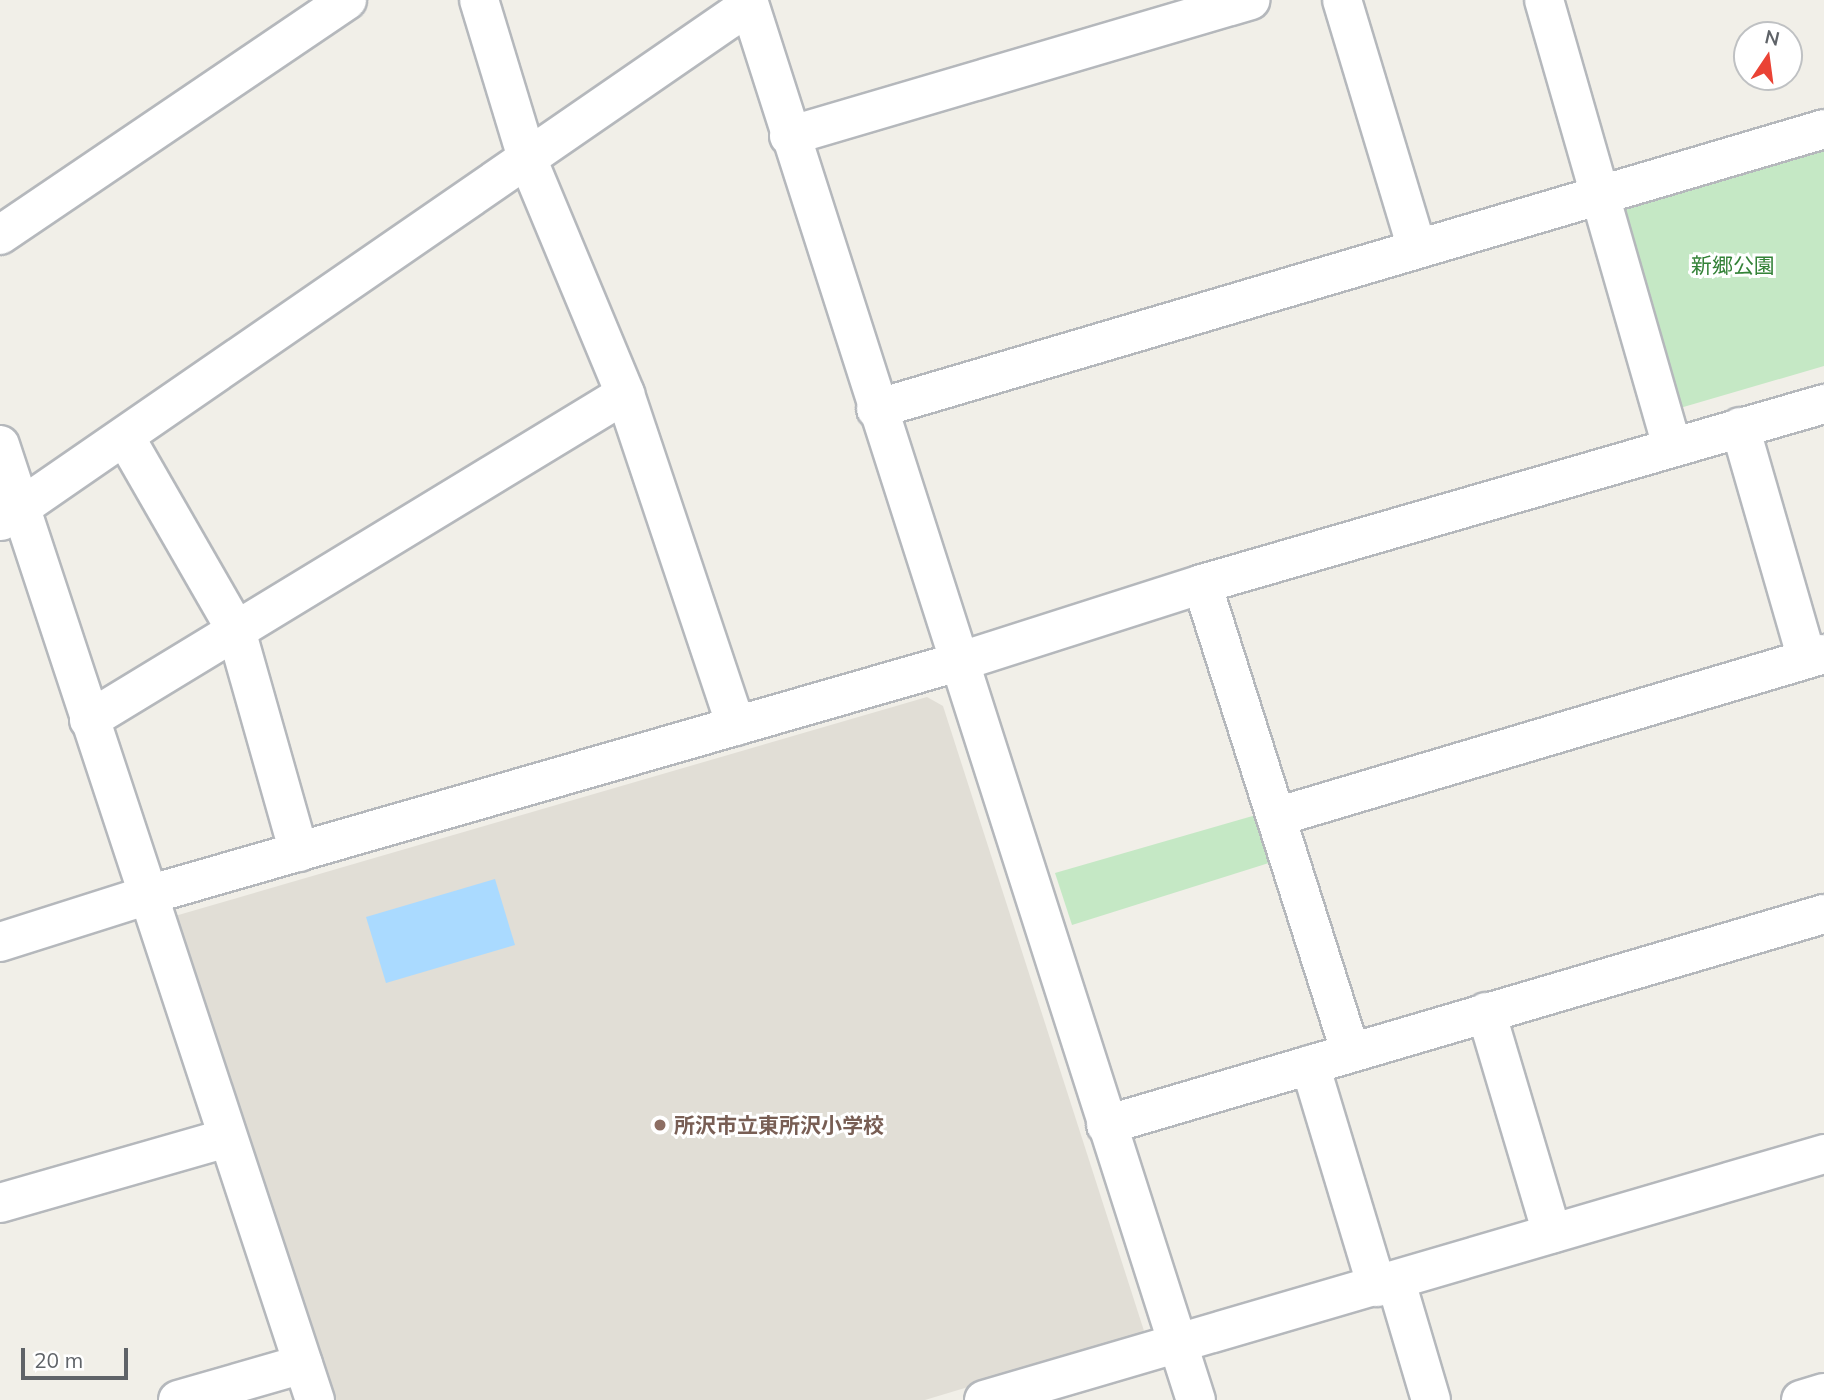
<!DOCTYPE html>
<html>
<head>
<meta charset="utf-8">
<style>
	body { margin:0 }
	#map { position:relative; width:1824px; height:1400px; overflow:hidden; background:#f1efe8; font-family:Mulish,"Noto Sans JP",sans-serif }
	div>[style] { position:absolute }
	.education>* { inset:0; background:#e1ded6 }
	.green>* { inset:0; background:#c5e8c5 }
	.water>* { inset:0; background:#aadaff }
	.roads { filter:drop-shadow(2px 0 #b5b8bc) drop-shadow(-2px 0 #b5b8bc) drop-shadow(0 2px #b5b8bc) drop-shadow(0 -2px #b5b8bc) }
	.minor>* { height:38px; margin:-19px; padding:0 19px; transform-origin:19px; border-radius:19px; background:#fff }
	.tertiary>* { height:38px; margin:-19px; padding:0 19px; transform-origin:19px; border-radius:19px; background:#fff }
	.dots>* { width:19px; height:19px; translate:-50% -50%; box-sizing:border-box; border:4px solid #fff; border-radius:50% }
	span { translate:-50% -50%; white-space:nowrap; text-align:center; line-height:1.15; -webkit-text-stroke:6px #fff; paint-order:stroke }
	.park-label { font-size:21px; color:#348238 }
	.education-label { font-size:21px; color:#785e54; font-weight:700 }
	.left { translate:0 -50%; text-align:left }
	.north { position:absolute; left:1733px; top:21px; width:70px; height:70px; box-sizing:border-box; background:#fff; border:2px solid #bfc1c3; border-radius:50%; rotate:13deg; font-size:19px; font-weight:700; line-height:28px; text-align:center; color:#5f6368 }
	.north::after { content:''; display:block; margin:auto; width:24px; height:32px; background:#ea4335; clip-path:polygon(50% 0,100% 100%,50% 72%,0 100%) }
	.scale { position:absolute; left:21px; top:1348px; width:107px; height:32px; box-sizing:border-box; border:4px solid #5f6368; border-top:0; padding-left:9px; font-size:21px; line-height:24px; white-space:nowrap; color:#5f6368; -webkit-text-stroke:5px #fff; paint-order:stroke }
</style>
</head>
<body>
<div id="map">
	<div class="education">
		<i style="clip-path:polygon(927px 697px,943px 706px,1145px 1334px,925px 1400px,329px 1400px,175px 916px)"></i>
	</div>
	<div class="green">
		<i style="clip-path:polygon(1824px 142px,1824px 366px,1680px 408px,1621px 205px)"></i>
		<i style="clip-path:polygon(1256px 815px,1272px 862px,1072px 925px,1055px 873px)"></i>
	</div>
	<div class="water">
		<i style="clip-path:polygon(495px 879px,515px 945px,386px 983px,366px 917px)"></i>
	</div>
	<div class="roads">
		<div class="minor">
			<i style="left:479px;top:0;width:165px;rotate:73.1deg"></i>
			<i style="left:527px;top:158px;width:256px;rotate:67.4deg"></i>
			<i style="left:625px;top:394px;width:350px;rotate:71.5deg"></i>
			<i style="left:748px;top:0;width:1470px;rotate:72.26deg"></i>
			<i style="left:1342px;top:0;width:259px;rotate:73.2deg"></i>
			<i style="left:1544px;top:0;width:464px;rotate:74deg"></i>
			<i style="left:789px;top:136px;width:481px;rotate:-16.4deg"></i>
			<i style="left:0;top:235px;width:419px;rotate:-34.1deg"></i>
			<i style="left:876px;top:409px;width:988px;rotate:-16.45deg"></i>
			<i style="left:1740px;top:427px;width:241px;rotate:73.9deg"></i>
			<i style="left:125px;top:437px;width:223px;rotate:60.1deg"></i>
			<i style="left:236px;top:630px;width:231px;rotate:74.2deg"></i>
			<i style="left:0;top:445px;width:1006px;rotate:71.75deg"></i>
			<i style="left:1px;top:521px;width:907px;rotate:-34.58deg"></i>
			<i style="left:1202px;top:584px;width:490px;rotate:72.4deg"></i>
			<i style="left:958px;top:662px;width:256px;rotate:-17.7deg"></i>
			<i style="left:1202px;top:584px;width:648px;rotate:-16.14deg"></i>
			<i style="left:89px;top:720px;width:627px;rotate:-31.31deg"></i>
			<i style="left:1276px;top:817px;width:572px;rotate:-16.56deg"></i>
			<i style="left:1486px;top:1012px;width:231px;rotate:73.4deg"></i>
			<i style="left:1310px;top:1065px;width:232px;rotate:73.2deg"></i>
			<i style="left:1106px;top:1125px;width:748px;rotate:-16.38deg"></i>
			<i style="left:0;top:1203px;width:236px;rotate:-16deg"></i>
			<i style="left:1396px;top:1282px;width:123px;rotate:73.5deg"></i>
			<i style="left:178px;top:1400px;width:130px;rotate:-16.1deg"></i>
			<i style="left:984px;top:1400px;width:875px;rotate:-16.32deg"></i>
			<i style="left:1801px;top:1400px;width:24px;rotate:-17deg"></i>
		</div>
		<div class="tertiary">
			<i style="left:0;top:942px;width:155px;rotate:-17.6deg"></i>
			<i style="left:148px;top:895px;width:843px;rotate:-16.05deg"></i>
		</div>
	</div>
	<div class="dots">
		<i style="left:660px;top:1125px;background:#8d6e63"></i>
	</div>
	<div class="park-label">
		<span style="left:1733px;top:265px">新郷公園</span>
	</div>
	<div class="education-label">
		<span class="left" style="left:674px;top:1125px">所沢市立東所沢小学校</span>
	</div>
	<div class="north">N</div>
	<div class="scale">20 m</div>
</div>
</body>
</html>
